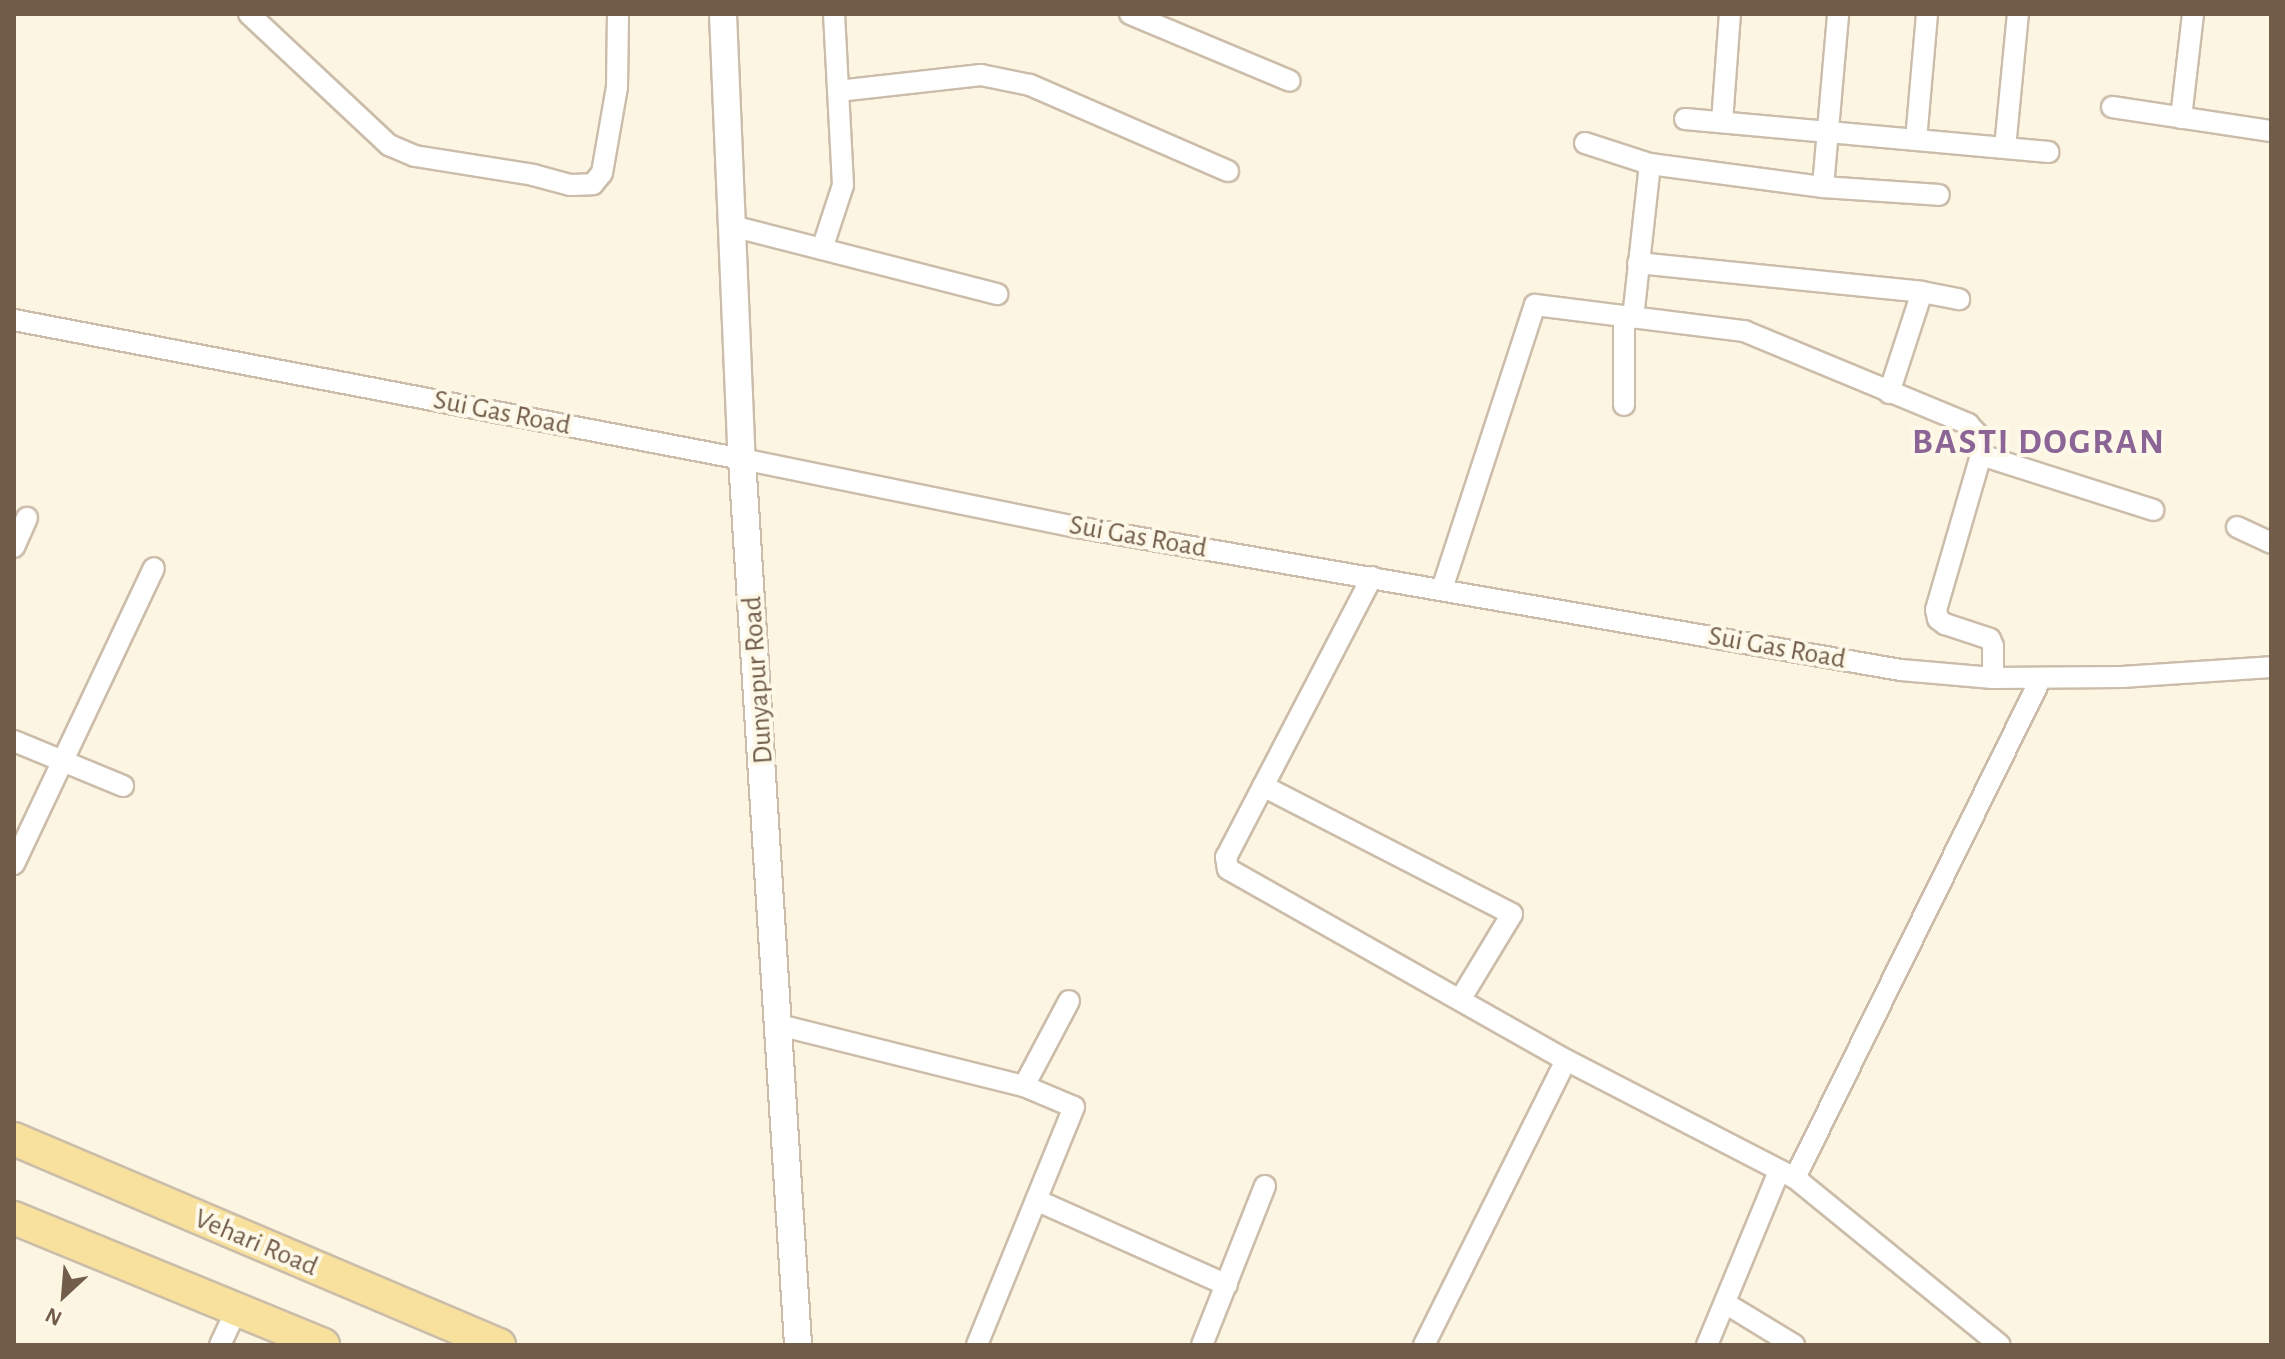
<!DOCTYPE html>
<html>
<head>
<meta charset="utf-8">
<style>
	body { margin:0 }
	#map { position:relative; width:2285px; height:1359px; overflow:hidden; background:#fbf5e2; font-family:"Alegreya Sans",sans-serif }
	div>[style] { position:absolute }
	.roads { filter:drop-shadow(2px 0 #cbbda9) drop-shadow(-2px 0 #cbbda9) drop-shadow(0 2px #cbbda9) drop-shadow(0 -2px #cbbda9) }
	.minor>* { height:20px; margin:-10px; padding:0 10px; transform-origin:10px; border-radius:10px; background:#fff }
	.tertiary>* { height:26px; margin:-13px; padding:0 13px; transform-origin:13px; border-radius:13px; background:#fff }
	.primary>* { height:32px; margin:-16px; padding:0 16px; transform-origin:16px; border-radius:16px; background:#f8e19c }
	span { translate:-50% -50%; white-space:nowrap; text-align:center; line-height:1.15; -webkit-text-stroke:8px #fef8e8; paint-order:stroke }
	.street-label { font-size:28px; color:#715d49 }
	.district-label { font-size:36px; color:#8b6595; font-weight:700; letter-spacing:2px }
	.frame { position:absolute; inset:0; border:16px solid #715d49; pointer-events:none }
	.north { position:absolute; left:24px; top:1255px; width:80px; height:80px; -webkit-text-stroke:6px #fef8e8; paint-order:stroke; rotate:206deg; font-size:22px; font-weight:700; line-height:32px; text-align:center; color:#715d49 }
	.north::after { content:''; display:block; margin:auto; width:28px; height:36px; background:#715d49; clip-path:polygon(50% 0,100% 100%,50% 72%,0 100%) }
</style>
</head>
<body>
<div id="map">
	<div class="roads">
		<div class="minor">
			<i style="left:249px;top:14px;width:192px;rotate:43.1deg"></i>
			<i style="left:389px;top:145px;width:28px;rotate:23deg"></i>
			<i style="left:415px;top:156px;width:120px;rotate:9.1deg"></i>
			<i style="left:533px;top:175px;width:38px;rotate:15deg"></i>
			<i style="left:570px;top:185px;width:23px;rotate:-2deg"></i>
			<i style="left:593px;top:184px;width:14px;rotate:-51deg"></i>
			<i style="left:602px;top:173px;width:87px;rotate:-80.1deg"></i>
			<i style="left:617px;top:87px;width:73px;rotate:-89.2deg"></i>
			<i style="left:1130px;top:14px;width:173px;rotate:22.7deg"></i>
			<i style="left:838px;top:91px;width:144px;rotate:-6.4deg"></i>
			<i style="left:981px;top:75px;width:50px;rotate:11.5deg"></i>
			<i style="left:1030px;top:85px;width:216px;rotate:23.5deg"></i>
			<i style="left:2112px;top:107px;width:161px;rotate:8.6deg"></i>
			<i style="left:2181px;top:118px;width:105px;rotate:-83.4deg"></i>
			<i style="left:1685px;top:119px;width:365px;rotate:5.2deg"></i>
			<i style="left:1722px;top:122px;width:108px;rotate:-85.8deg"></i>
			<i style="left:1916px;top:140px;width:126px;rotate:-85deg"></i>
			<i style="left:1585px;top:143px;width:68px;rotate:17.9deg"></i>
			<i style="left:1650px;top:164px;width:175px;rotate:7.6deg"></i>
			<i style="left:1823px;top:187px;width:116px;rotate:3.9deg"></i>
			<i style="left:2005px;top:148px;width:135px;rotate:-84.5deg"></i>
			<i style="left:1823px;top:187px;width:174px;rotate:-85deg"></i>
			<i style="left:732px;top:226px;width:274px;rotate:14.4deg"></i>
			<i style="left:822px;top:249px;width:67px;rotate:-71.8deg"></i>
			<i style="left:843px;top:185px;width:171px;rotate:-93deg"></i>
			<i style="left:1638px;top:263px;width:285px;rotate:5.8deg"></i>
			<i style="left:1922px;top:292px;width:38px;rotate:11deg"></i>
			<i style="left:1633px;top:318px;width:155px;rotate:-83.7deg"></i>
			<i style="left:14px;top:320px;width:741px;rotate:10.81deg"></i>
			<i style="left:742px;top:459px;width:342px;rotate:11.5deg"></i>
			<i style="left:1077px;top:527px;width:836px;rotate:9.85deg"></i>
			<i style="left:1901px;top:670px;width:92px;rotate:5deg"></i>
			<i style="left:1993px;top:678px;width:129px;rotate:-0.4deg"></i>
			<i style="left:2122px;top:677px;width:149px;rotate:-3.8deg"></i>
			<i style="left:1889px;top:393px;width:106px;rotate:-71.9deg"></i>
			<i style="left:1624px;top:405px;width:89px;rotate:-90deg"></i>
			<i style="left:1981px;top:455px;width:181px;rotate:17.7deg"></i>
			<i style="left:2237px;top:527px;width:38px;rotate:25deg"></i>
			<i style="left:14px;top:547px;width:32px;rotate:-66deg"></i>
			<i style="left:1372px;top:577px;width:316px;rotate:117.5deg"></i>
			<i style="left:1226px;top:857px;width:12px;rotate:81deg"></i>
			<i style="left:1228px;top:869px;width:388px;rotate:29.5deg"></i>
			<i style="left:1566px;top:1060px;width:258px;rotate:27.3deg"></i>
			<i style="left:1795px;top:1178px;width:264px;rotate:39.2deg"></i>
			<i style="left:1442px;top:589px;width:299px;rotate:-71.9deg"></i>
			<i style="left:1535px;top:305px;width:211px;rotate:7.1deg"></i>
			<i style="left:1744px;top:331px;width:243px;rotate:22.5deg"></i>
			<i style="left:1968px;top:424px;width:18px;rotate:47deg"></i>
			<i style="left:1980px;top:437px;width:18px;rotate:87deg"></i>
			<i style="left:1981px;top:455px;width:161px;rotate:106.2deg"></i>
			<i style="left:1936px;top:610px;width:9px;rotate:77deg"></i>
			<i style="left:1938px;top:619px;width:9px;rotate:36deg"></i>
			<i style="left:1945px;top:624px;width:47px;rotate:18.4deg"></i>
			<i style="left:1990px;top:639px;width:8px;rotate:67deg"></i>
			<i style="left:1993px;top:646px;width:32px;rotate:90deg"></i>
			<i style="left:14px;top:741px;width:118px;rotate:22.4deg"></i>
			<i style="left:1263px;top:786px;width:280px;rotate:27.2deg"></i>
			<i style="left:1512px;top:914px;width:100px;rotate:121.2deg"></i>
			<i style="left:14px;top:864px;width:327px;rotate:-64.7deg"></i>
			<i style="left:779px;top:1025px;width:252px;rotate:14deg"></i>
			<i style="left:1024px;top:1086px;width:54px;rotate:22.8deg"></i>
			<i style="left:1074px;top:1107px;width:257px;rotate:112.2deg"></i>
			<i style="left:1024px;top:1086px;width:96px;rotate:-62.1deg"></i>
			<i style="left:1795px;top:1178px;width:557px;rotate:-63.8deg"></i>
			<i style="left:1036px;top:1200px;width:209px;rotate:24deg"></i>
			<i style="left:1725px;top:1303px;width:81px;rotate:31.3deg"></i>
			<i style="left:220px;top:1345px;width:40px;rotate:-65deg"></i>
			<i style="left:1202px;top:1345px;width:171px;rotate:-68.4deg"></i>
			<i style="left:1424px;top:1345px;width:318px;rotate:-63.5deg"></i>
			<i style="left:1707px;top:1345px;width:188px;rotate:-67.5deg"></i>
		</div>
		<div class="tertiary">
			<i style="left:723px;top:14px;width:445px;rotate:87.6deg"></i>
			<i style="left:742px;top:459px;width:888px;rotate:86.38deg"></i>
		</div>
		<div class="primary">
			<i style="left:14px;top:1139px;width:527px;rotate:23.01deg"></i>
			<i style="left:14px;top:1218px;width:334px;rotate:22.3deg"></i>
		</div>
	</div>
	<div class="street-label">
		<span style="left:502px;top:413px;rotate:11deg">Sui Gas Road</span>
		<span style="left:1138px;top:537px;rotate:10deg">Sui Gas Road</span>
		<span style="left:1777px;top:648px;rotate:10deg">Sui Gas Road</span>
		<span style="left:758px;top:680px;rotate:-94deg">Dunyapur Road</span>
		<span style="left:256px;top:1243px;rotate:23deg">Vehari Road</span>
	</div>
	<div class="district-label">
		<span style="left:2039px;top:443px">BASTI DOGRAN</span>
	</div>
	<div class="frame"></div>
	<div class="north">N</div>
</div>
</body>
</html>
